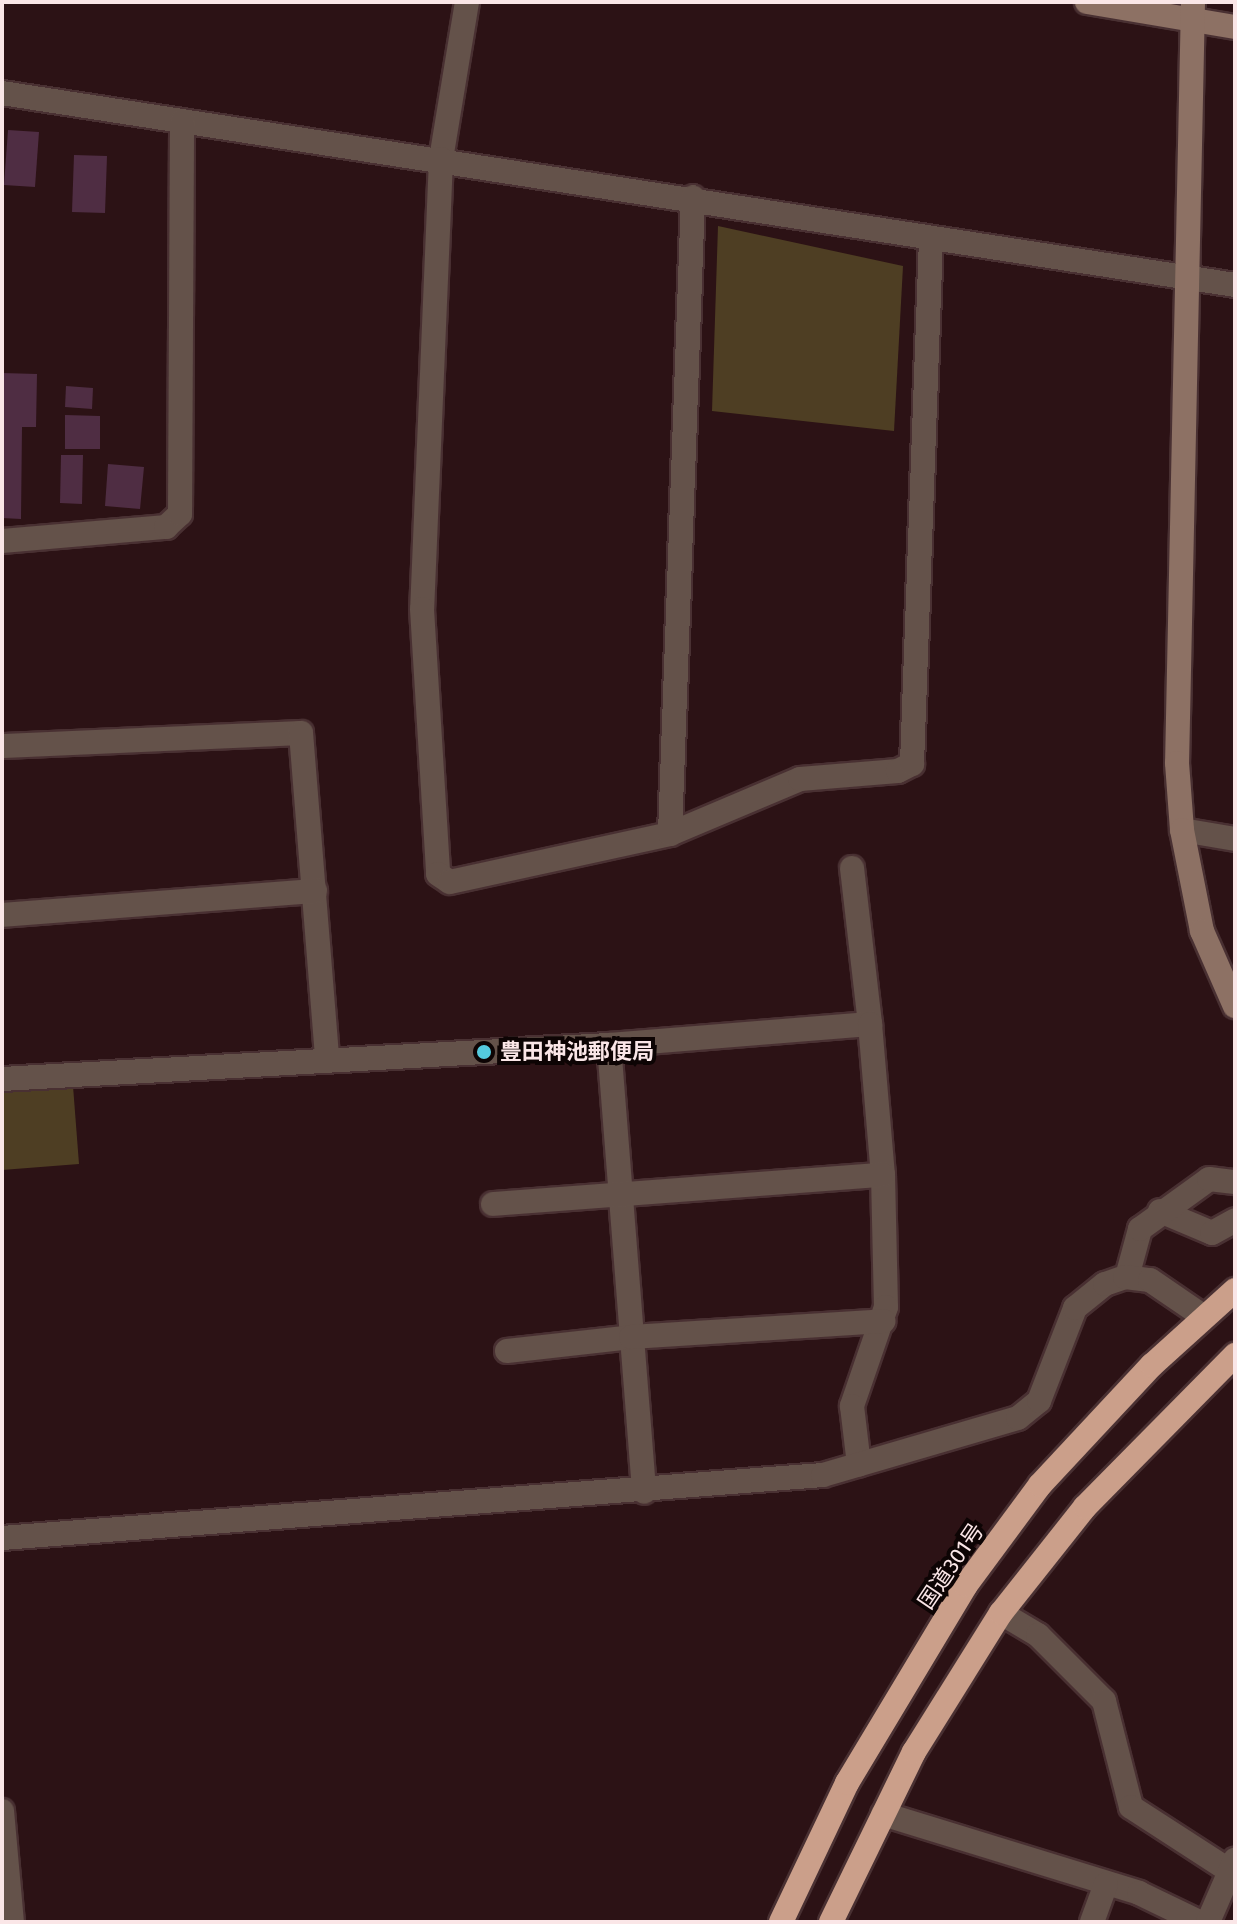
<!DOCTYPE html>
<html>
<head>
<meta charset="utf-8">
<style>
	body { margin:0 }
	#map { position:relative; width:1237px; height:1924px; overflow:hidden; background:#2c1215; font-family:"Fira Sans","Noto Sans JP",sans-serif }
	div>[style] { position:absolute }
	.green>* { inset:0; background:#4e3e23 }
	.building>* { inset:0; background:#4f2d43 }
	.roads { filter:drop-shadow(2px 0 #493032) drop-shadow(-2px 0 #493032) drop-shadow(0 2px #493032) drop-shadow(0 -2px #493032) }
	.street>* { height:24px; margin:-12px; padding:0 12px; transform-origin:12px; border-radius:12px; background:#64524a }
	.secondary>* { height:24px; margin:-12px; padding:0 12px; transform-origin:12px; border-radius:12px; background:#8d7164 }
	.highway>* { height:24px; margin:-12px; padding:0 12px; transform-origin:12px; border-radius:12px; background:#cb9f8a }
	.dots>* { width:22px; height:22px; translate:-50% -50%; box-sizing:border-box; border:4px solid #0d0404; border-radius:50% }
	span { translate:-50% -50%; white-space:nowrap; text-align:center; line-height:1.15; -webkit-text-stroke:8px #0d0404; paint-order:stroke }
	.poi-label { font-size:22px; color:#fae6e7; font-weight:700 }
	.left { translate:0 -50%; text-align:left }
	.street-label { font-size:22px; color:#fae6e7 }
	.frame { position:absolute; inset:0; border:4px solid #fae6e7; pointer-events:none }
</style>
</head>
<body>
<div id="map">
	<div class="green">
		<i style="clip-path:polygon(718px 226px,903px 266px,894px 431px,712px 411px)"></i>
		<i style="clip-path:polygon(73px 1086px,79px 1164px,2px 1170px,2px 1091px)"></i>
	</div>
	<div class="building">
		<i style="clip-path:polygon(8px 130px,39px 132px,35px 187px,4px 185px)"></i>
		<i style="clip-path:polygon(74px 155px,107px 156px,105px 213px,72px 212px)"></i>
		<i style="clip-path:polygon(2px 373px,37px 374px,36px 427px,22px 427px,21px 519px,2px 518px)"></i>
		<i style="clip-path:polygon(66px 386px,93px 388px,92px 409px,65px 407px)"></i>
		<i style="clip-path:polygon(65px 415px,100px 416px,100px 449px,65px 449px)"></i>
		<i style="clip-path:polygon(61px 455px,83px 455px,82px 504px,60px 503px)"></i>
		<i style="clip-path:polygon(108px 464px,144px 467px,140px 509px,105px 506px)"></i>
	</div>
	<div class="roads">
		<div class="street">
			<i style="left:467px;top:2px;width:159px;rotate:99.4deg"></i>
			<i style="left:441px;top:159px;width:450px;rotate:92.4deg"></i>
			<i style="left:422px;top:609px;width:265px;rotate:86.5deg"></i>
			<i style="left:438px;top:874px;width:14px;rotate:34deg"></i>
			<i style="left:450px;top:882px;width:225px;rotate:-12.3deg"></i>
			<i style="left:670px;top:834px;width:141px;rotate:-22.9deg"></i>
			<i style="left:800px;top:779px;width:98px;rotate:-4.7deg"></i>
			<i style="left:898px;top:771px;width:16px;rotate:-27deg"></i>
			<i style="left:912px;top:764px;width:526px;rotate:-87.93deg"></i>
			<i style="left:2px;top:93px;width:1248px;rotate:8.85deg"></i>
			<i style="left:2px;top:541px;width:165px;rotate:-4.9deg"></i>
			<i style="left:166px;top:527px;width:19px;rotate:-43deg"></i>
			<i style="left:180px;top:514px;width:393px;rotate:-89.7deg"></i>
			<i style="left:2px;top:746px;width:299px;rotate:-2.5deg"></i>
			<i style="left:301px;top:733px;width:327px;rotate:85.4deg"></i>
			<i style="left:1182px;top:830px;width:54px;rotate:9.6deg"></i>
			<i style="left:670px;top:834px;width:637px;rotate:-87.93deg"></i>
			<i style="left:852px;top:868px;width:157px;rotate:83.4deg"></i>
			<i style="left:2px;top:915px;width:314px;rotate:-4.4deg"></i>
			<i style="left:609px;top:1045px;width:448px;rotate:85.5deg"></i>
			<i style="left:2px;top:1079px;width:608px;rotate:-3.21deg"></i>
			<i style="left:609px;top:1045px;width:262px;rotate:-4.6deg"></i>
			<i style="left:870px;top:1024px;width:152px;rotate:85.1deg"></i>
			<i style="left:883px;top:1175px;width:132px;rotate:88.7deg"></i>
			<i style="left:886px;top:1307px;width:105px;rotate:109deg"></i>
			<i style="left:852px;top:1406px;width:59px;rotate:83.2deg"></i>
			<i style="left:493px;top:1204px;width:391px;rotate:-4.3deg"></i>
			<i style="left:1160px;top:1211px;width:56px;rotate:22.9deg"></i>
			<i style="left:1212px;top:1233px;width:26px;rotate:-29deg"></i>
			<i style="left:1127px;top:1277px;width:50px;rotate:-74.8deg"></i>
			<i style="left:1140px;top:1229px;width:85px;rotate:-35.9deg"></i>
			<i style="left:1209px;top:1179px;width:26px;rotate:7deg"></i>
			<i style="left:507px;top:1351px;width:125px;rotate:-6.4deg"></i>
			<i style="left:631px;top:1337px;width:253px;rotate:-3.6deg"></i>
			<i style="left:2px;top:1538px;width:823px;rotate:-4.39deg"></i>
			<i style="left:823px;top:1475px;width:203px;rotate:-16.3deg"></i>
			<i style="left:1018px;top:1418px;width:27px;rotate:-39deg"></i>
			<i style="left:1039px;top:1401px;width:100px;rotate:-68.8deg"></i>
			<i style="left:1075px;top:1308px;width:38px;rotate:-39deg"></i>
			<i style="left:1105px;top:1284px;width:21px;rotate:-19deg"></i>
			<i style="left:1125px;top:1277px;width:25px;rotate:7deg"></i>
			<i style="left:1150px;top:1280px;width:65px;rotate:34.4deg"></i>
			<i style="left:1001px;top:1613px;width:43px;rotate:30.7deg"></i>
			<i style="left:1038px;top:1635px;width:93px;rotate:45deg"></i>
			<i style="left:1104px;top:1701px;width:109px;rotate:75.7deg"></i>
			<i style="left:1131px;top:1807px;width:118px;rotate:32.9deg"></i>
			<i style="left:2px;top:1811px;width:111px;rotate:84.9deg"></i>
			<i style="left:883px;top:1814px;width:268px;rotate:17.1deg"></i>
			<i style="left:1139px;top:1893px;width:67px;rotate:25.8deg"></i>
			<i style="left:1092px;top:1922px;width:40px;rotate:-69.8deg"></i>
			<i style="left:1208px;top:1922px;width:68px;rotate:-66.5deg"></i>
		</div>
		<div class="secondary">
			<i style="left:1087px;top:2px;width:150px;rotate:9.6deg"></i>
			<i style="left:1193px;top:2px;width:761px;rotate:91.2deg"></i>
			<i style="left:1177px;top:763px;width:67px;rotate:85.7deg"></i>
			<i style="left:1182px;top:830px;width:103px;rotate:78.8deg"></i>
			<i style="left:1202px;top:931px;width:82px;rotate:66.3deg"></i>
		</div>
		<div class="highway">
			<i style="left:781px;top:1922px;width:154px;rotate:-64.6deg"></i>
			<i style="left:847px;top:1783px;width:231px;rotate:-59deg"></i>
			<i style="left:966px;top:1585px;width:124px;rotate:-53.5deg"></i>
			<i style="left:1040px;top:1485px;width:164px;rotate:-47deg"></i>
			<i style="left:1152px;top:1365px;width:112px;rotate:-42.1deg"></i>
			<i style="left:831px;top:1922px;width:189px;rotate:-64deg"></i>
			<i style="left:914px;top:1752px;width:164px;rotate:-58deg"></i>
			<i style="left:1001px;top:1613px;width:135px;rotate:-51.6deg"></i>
			<i style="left:1085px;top:1507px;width:214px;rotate:-45.4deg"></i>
		</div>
	</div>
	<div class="dots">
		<i style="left:484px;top:1052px;background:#54cade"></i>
	</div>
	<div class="poi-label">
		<span class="left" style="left:500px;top:1052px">豊田神池郵便局</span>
	</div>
	<div class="street-label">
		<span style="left:951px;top:1566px;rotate:-56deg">国道301号</span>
	</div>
	<div class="frame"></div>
</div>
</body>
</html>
